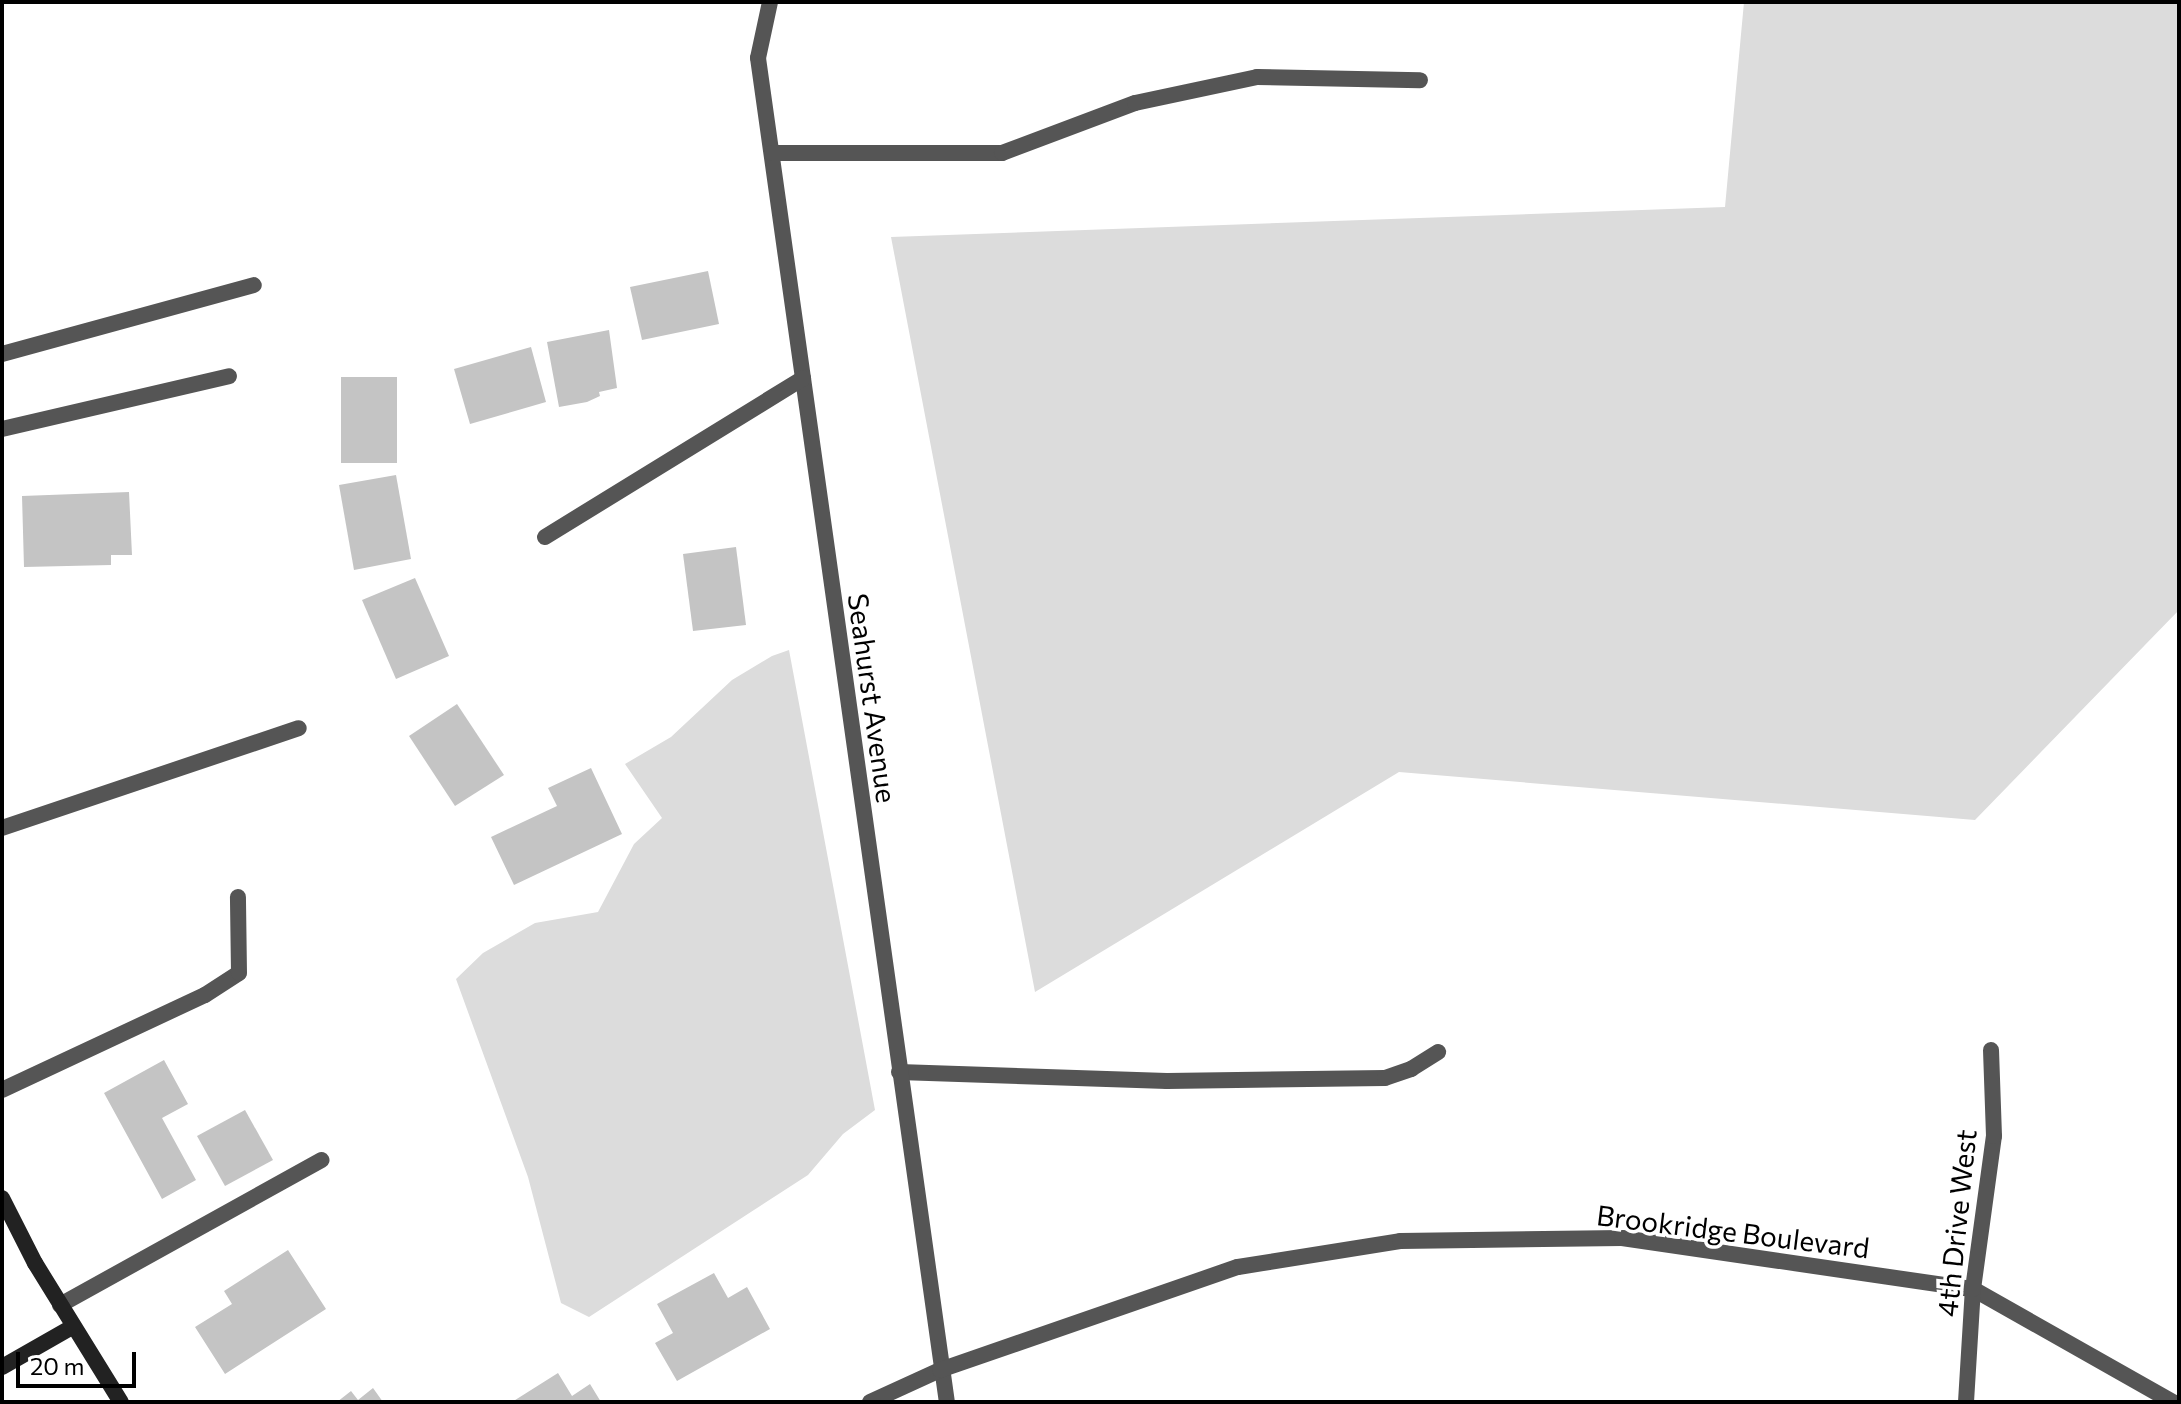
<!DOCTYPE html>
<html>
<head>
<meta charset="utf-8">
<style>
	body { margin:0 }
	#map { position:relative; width:2181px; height:1404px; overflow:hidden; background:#fff; font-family:Commissioner,sans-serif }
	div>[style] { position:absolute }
	.green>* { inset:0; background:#dcdcdc }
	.building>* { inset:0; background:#c4c4c4 }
	.lane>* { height:16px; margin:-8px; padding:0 8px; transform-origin:8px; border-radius:8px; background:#555 }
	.street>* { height:16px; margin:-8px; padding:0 8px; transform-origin:8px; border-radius:8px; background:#555 }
	.secondary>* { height:16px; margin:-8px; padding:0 8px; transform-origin:8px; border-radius:8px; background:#222 }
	span { translate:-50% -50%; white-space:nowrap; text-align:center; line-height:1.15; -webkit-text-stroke:7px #fff; paint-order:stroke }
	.street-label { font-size:28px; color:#000 }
	.frame { position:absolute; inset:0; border:4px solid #000; pointer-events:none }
	.scale { position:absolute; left:16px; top:1352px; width:120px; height:36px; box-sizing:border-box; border:4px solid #000; border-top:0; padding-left:10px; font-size:24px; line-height:28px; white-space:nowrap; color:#000; -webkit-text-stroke:6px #fff; paint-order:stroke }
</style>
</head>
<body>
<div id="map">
	<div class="green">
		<i style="clip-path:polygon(1744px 2px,2179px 2px,2179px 610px,1975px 820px,1399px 772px,1035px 992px,891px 237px,1725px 207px)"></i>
		<i style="clip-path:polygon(789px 650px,875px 1110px,843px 1134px,808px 1175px,589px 1317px,561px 1303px,528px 1177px,456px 979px,483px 953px,535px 923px,598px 912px,634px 844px,662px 818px,625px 764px,671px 737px,732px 680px,772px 656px)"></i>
	</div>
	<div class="building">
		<i style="clip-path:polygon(708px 271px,719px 324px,642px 340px,630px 287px)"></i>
		<i style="clip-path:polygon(609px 330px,617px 388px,599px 392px,600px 396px,587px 402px,559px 407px,547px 342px)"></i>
		<i style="clip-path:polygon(531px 347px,546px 402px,470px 424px,454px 369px)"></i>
		<i style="clip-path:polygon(341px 377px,397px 377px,397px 463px,341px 463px)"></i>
		<i style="clip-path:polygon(396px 475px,411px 559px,354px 570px,339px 485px)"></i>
		<i style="clip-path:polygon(129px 492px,132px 555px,111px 555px,111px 565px,24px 567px,22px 496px)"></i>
		<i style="clip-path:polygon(736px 547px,746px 625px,693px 631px,683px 554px)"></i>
		<i style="clip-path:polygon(415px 578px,449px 656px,396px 679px,362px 600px)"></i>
		<i style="clip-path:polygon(457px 704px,504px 775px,455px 806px,409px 736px)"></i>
		<i style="clip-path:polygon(591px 768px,622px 834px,514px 885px,491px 837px,557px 806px,548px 788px)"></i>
		<i style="clip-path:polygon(164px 1060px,188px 1104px,162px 1118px,196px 1180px,162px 1199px,104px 1093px)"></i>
		<i style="clip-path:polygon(245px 1110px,273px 1160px,225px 1186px,197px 1136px)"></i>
		<i style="clip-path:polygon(288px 1250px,326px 1309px,225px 1374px,195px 1327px,232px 1304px,224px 1291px)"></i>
		<i style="clip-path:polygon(714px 1273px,728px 1298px,747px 1287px,770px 1329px,677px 1381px,655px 1343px,673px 1333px,657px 1304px)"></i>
		<i style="clip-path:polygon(558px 1373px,572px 1396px,590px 1384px,601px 1402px,512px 1402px)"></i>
		<i style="clip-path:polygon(373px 1388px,383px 1402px,337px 1402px,351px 1391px,358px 1400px)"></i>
	</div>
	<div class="lane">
		<i style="left:2px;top:354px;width:261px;rotate:-15.3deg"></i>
		<i style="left:2px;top:429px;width:233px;rotate:-13.1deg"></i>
		<i style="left:2px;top:828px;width:313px;rotate:-18.6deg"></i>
		<i style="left:899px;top:1072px;width:268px;rotate:1.9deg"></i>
		<i style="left:1167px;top:1081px;width:218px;rotate:-0.8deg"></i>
		<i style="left:1385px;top:1078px;width:28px;rotate:-19deg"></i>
		<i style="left:1411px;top:1069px;width:32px;rotate:-32deg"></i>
		<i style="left:2px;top:1090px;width:224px;rotate:-25.1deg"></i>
		<i style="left:205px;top:995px;width:40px;rotate:-32.9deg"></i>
		<i style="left:239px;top:973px;width:76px;rotate:-90.8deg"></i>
		<i style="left:60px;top:1305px;width:299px;rotate:-29deg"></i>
	</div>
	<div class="street">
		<i style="left:770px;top:2px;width:57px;rotate:102.1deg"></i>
		<i style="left:758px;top:58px;width:1357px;rotate:82deg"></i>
		<i style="left:772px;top:153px;width:230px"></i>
		<i style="left:1002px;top:153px;width:142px;rotate:-20.6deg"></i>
		<i style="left:1135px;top:103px;width:125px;rotate:-12deg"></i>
		<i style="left:1257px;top:77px;width:163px;rotate:1.1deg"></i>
		<i style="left:545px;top:537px;width:303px;rotate:-31.6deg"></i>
		<i style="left:870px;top:1402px;width:77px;rotate:-24.6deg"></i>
		<i style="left:940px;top:1370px;width:315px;rotate:-19.1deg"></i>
		<i style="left:1238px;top:1267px;width:164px;rotate:-9.1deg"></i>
		<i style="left:1400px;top:1241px;width:222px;rotate:-0.8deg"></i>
		<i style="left:1622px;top:1238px;width:355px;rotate:8.3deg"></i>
		<i style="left:1973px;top:1289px;width:230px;rotate:29.5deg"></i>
		<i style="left:1966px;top:1402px;width:113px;rotate:-86.5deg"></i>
		<i style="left:1973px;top:1289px;width:154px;rotate:-82.2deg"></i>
		<i style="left:1994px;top:1136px;width:86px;rotate:-92deg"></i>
	</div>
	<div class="secondary">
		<i style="left:2px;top:1198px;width:73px;rotate:63.1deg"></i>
		<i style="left:35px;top:1263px;width:163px;rotate:58.3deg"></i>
		<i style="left:2px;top:1367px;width:81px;rotate:-29.7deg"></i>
	</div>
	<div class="street-label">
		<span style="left:873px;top:698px;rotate:82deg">Seahurst Avenue</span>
		<span style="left:1956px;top:1223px;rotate:-84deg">4th Drive West</span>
		<span style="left:1733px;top:1231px;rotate:7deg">Brookridge Boulevard</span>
	</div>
	<div class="frame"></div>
	<div class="scale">20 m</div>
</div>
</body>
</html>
